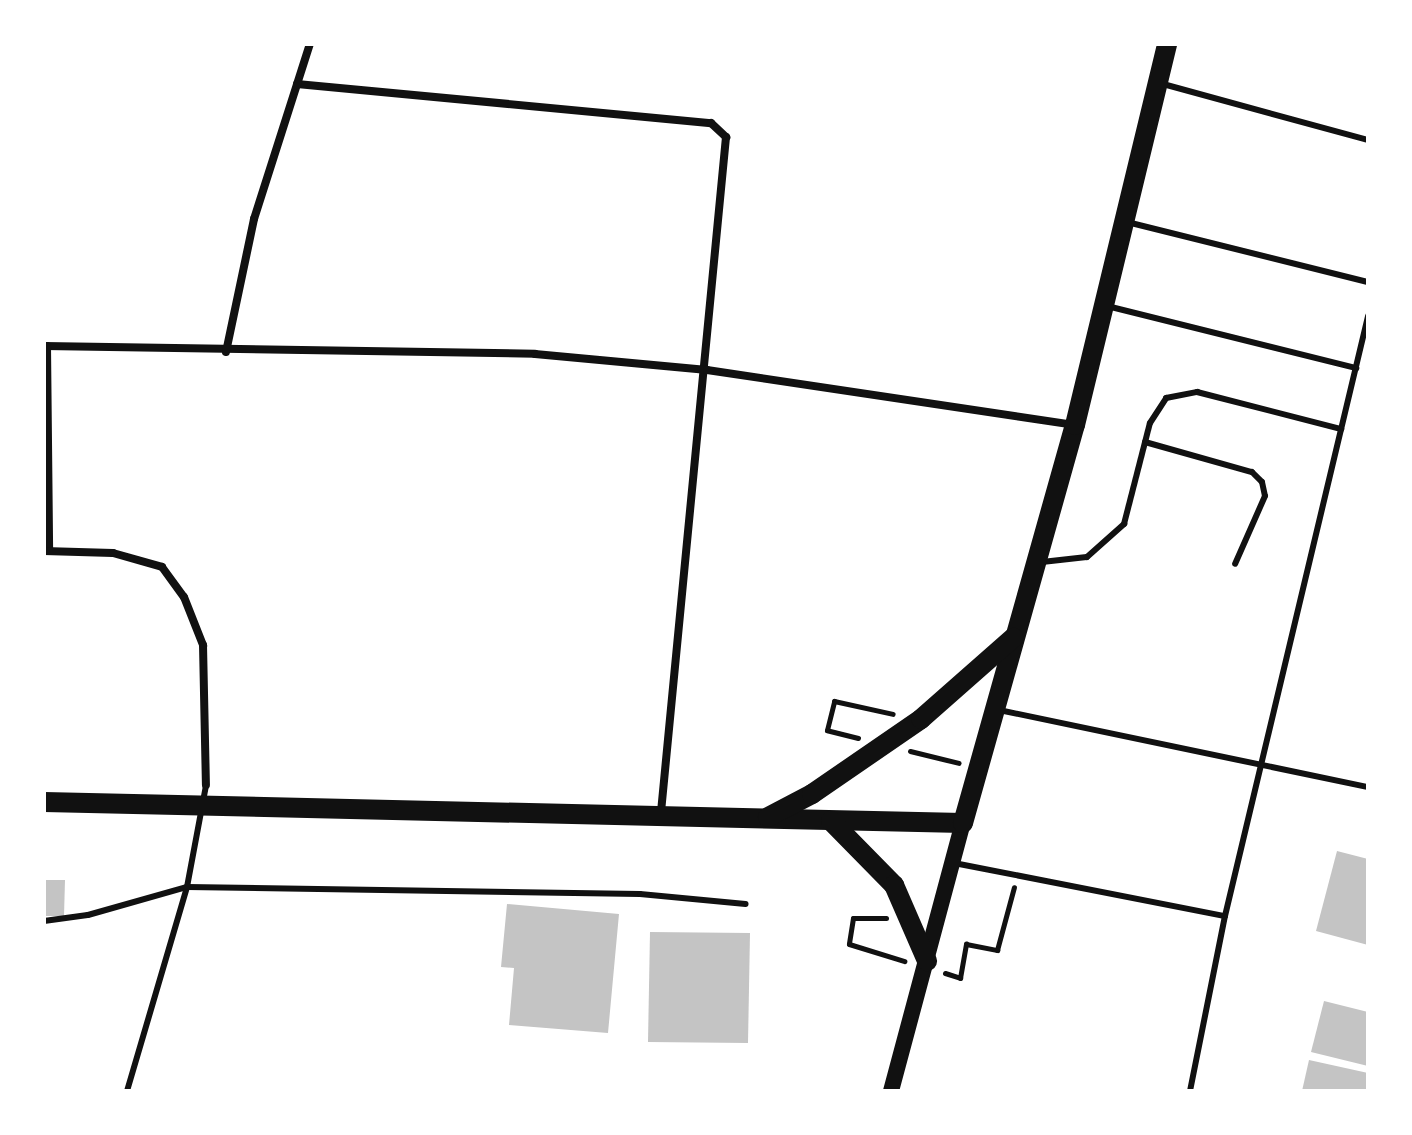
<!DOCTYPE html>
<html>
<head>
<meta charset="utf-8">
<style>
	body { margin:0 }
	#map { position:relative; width:1412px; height:1135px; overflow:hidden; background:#fff; font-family:"Exo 2",sans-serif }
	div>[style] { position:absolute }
	.building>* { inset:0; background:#c4c4c4 }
	.path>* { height:5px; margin:-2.5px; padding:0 2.5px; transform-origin:2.5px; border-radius:2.5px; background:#111 }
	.service>* { height:6px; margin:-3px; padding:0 3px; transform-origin:3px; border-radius:3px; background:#111 }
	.minor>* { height:8px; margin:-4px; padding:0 4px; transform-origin:4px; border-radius:4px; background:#111 }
	.secondary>* { height:16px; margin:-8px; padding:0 8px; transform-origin:8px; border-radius:8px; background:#111 }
	.primary>* { height:20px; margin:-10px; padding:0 10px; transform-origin:10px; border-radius:10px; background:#111 }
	span { translate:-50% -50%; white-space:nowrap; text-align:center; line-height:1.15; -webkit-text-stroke:6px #fff; paint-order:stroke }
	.frame { position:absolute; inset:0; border:46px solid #fff; pointer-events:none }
</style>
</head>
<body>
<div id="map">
	<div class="building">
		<i style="clip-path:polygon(1337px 851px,1368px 859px,1368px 945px,1316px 931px)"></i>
		<i style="clip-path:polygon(44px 880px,65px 880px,64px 916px,44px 916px)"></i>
		<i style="clip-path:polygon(507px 904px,619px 914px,608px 1033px,509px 1025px,514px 968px,501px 967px)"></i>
		<i style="clip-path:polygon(650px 932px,750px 933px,748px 1043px,648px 1042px)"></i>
		<i style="clip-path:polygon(1324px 1001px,1368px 1012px,1368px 1066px,1311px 1052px)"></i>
		<i style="clip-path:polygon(1309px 1060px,1368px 1073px,1368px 1091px,1302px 1091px)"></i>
	</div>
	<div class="path">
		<i style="left:858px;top:738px;width:32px;rotate:-166deg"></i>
		<i style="left:827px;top:730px;width:30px;rotate:-76deg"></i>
		<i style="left:834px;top:701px;width:60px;rotate:12.4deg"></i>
		<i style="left:910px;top:751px;width:50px;rotate:13.8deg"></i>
		<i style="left:886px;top:918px;width:33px;rotate:180deg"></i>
		<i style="left:853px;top:918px;width:26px;rotate:99deg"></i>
		<i style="left:849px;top:944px;width:58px;rotate:17.2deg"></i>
		<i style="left:945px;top:973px;width:16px;rotate:18deg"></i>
		<i style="left:960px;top:978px;width:35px;rotate:-80deg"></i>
		<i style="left:966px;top:944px;width:32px;rotate:11deg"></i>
		<i style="left:997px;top:950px;width:65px;rotate:-74.9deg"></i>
	</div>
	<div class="service">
		<i style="left:1163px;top:84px;width:213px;rotate:15.3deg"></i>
		<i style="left:1127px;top:222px;width:248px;rotate:14deg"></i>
		<i style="left:1107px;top:306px;width:257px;rotate:14deg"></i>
		<i style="left:1145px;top:442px;width:111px;rotate:15.7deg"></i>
		<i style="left:1252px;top:472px;width:14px;rotate:45deg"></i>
		<i style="left:1262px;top:482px;width:14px;rotate:78deg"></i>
		<i style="left:1265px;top:496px;width:74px;rotate:113.8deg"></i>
		<i style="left:1042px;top:562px;width:45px;rotate:-6.3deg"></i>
		<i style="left:1087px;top:557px;width:50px;rotate:-41.7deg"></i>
		<i style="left:1124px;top:524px;width:104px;rotate:-75.6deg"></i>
		<i style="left:1150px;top:423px;width:30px;rotate:-57deg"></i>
		<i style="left:1166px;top:398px;width:32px;rotate:-11deg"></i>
		<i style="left:1197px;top:392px;width:149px;rotate:14.4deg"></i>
		<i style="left:999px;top:710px;width:377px;rotate:11.8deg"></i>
		<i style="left:954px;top:863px;width:276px;rotate:11.1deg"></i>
		<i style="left:44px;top:921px;width:44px;rotate:-7.8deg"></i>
		<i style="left:88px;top:915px;width:103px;rotate:-15.8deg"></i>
		<i style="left:187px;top:887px;width:453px;rotate:0.9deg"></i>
		<i style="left:640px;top:894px;width:106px;rotate:5.4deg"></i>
		<i style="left:127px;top:1091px;width:213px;rotate:-73.6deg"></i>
		<i style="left:187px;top:887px;width:104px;rotate:-79.4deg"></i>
		<i style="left:1190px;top:1091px;width:178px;rotate:-78.7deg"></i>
		<i style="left:1225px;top:916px;width:617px;rotate:-76.59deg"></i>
	</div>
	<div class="minor">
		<i style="left:297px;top:84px;width:416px;rotate:5.4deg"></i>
		<i style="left:711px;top:123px;width:21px;rotate:43deg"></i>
		<i style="left:726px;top:137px;width:678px;rotate:95.5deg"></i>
		<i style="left:44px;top:346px;width:491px;rotate:0.9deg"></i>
		<i style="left:535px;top:354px;width:173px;rotate:5.3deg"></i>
		<i style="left:707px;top:370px;width:371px;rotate:8.5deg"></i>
		<i style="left:47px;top:346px;width:205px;rotate:89.4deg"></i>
		<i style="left:226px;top:352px;width:136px;rotate:-78.1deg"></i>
		<i style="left:254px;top:219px;width:184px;rotate:-72.3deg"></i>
		<i style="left:44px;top:551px;width:69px;rotate:1.7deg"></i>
		<i style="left:113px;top:553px;width:51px;rotate:15.9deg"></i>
		<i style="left:162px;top:567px;width:37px;rotate:54deg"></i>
		<i style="left:184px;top:597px;width:52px;rotate:68.4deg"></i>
		<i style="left:203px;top:645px;width:140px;rotate:88.8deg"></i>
	</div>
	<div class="secondary">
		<i style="left:891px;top:1091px;width:278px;rotate:-75deg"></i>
	</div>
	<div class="primary">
		<i style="left:44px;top:802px;width:919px;rotate:1.31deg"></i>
		<i style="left:963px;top:823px;width:413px;rotate:-74.3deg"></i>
		<i style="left:1075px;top:425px;width:392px;rotate:-76.4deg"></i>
		<i style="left:768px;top:817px;width:50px;rotate:-27.6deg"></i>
		<i style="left:812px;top:794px;width:132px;rotate:-34.5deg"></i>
		<i style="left:921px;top:719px;width:123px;rotate:-41.4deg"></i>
		<i style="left:831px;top:821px;width:90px;rotate:45.5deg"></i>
		<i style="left:894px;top:885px;width:83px;rotate:66.5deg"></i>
	</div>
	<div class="frame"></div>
</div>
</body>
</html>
